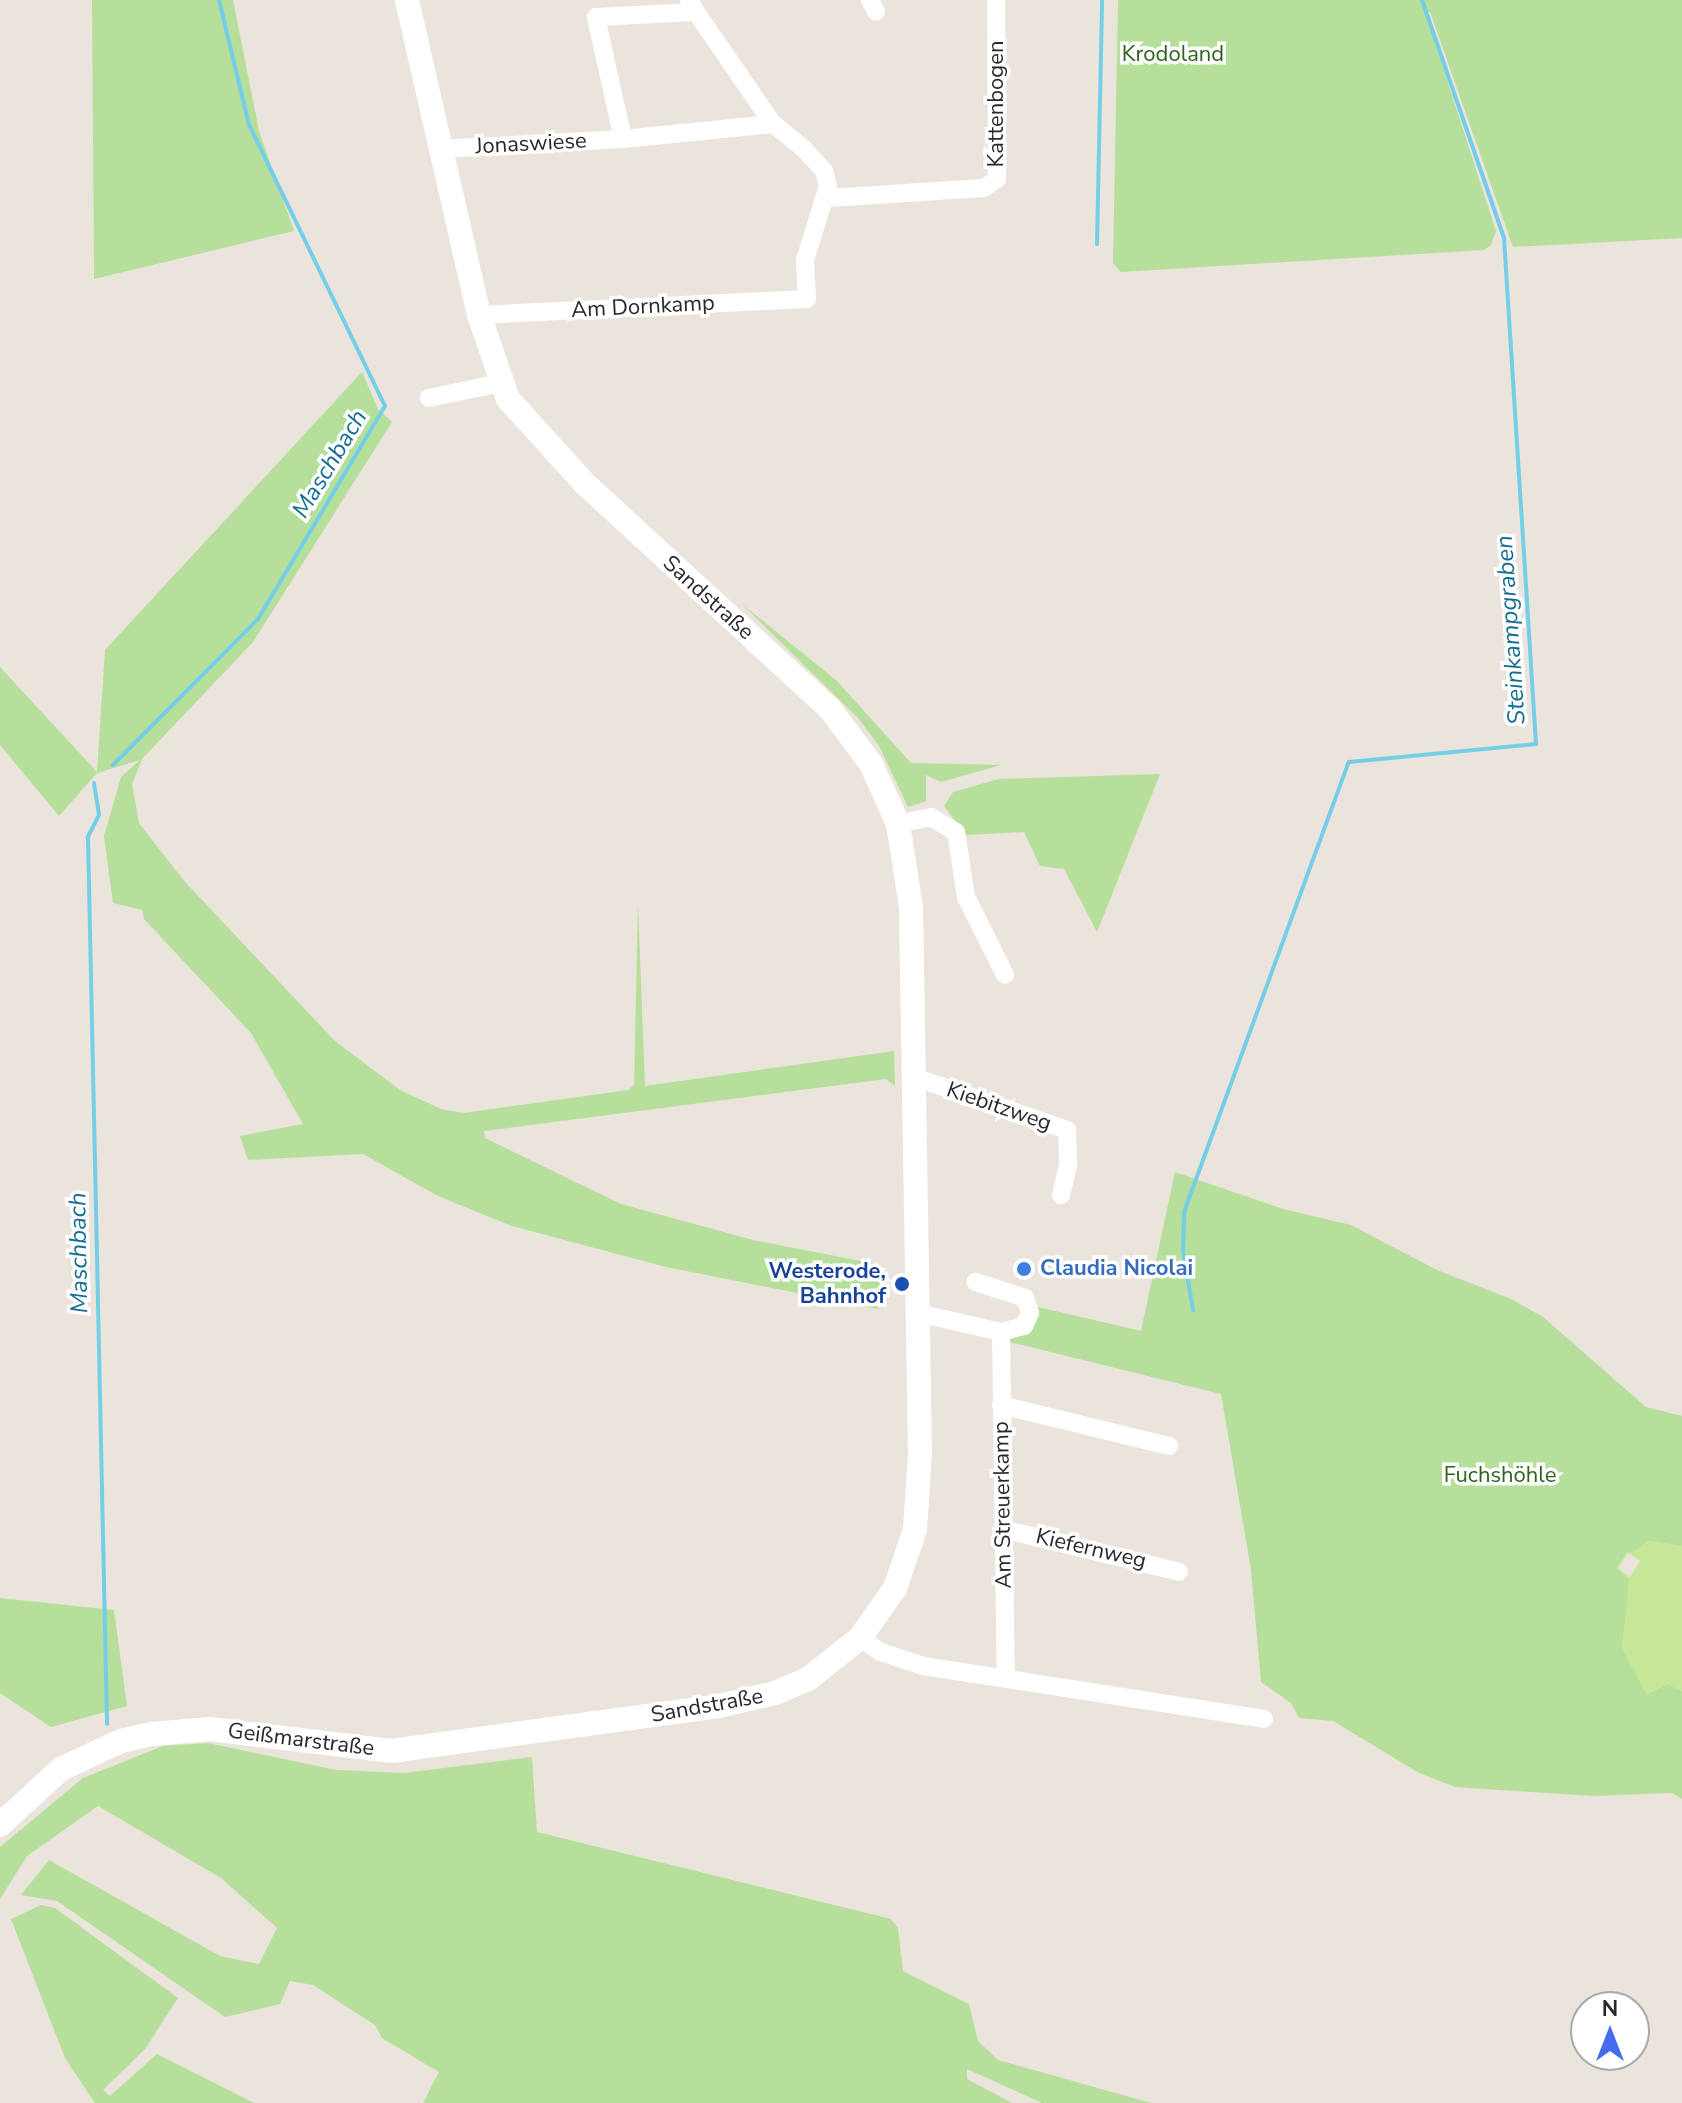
<!DOCTYPE html>
<html>
<head>
<meta charset="utf-8">
<style>
	body { margin:0 }
	#map { position:relative; width:1682px; height:2103px; overflow:hidden; background:#ebe4dc; font-family:"Nunito Sans",sans-serif }
	div>[style] { position:absolute }
	.green>* { inset:0; background:#b5df9b }
	.pitch>* { inset:0; background:#c8e697 }
	.stream>* { height:4px; margin:-2px; padding:0 2px; transform-origin:2px; border-radius:2px; background:#74cee8 }
	.street>* { height:18px; margin:-9px; padding:0 9px; transform-origin:9px; border-radius:9px; background:#fff }
	.secondary>* { height:24px; margin:-12px; padding:0 12px; transform-origin:12px; border-radius:12px; background:#fff }
	.dots>* { width:22px; height:22px; translate:-50% -50%; box-sizing:border-box; border:4px solid #fff; border-radius:50% }
	span { translate:-50% -50%; white-space:nowrap; text-align:center; line-height:1.15; -webkit-text-stroke:7px #fff; paint-order:stroke }
	.park-label { font-size:22px; color:#2f621d }
	.street-label { font-size:22px; color:#292929 }
	.shop-label { font-size:22px; color:#366cbe; font-weight:700 }
	.left { translate:0 -50%; text-align:left }
	.transit-label { font-size:22px; color:#164399; font-weight:700 }
	.right { translate:-100% -50%; text-align:right }
	.water-label { font-size:24px; color:#146d92; font-style:italic }
	.north { position:absolute; left:1570px; top:1991px; width:80px; height:80px; box-sizing:border-box; background:#fff; border:2px solid #a9a9a9; border-radius:50%; rotate:0deg; font-size:22px; font-weight:700; line-height:32px; text-align:center; color:#292929 }
	.north::after { content:''; display:block; margin:auto; width:28px; height:36px; background:#446cf0; clip-path:polygon(50% 0,100% 100%,50% 72%,0 100%) }
</style>
</head>
<body>
<div id="map">
	<div class="green">
		<i style="clip-path:polygon(92px 0,233px 0,259px 131px,294px 231px,94px 279px)"></i>
		<i style="clip-path:polygon(1118px 0,1682px 0,1682px 238px,1513px 247px,1430px 12px,1425px 12px,1496px 231px,1491px 245px,1484px 250px,1121px 272px,1113px 263px)"></i>
		<i style="clip-path:polygon(362px 372px,378px 409px,392px 422px,253px 642px,142px 759px,132px 784px,139px 823px,185px 882px,335px 1041px,400px 1090px,441px 1109px,463px 1113px,628px 1090px,634px 1085px,638px 903px,645px 1086px,894px 1051px,895px 1086px,886px 1079px,484px 1131px,485px 1138px,621px 1204px,753px 1240px,881px 1265px,878px 1309px,666px 1267px,512px 1226px,438px 1196px,363px 1154px,248px 1160px,240px 1136px,303px 1124px,251px 1033px,144px 919px,142px 910px,113px 903px,104px 836px,121px 777px,140px 760px,97px 773px,59px 816px,0 745px,0 667px,97px 772px,105px 650px)"></i>
		<i style="clip-path:polygon(743px 605px,837px 681px,911px 763px,1001px 765px,941px 782px,926px 775px,926px 801px,908px 807px,879px 746px,858px 718px)"></i>
		<i style="clip-path:polygon(1160px 774px,1097px 932px,1064px 869px,1040px 866px,1024px 832px,966px 835px,944px 806px,953px 792px,999px 779px)"></i>
		<i style="clip-path:polygon(1175px 1172px,1283px 1209px,1351px 1225px,1437px 1270px,1511px 1299px,1543px 1317px,1646px 1407px,1682px 1416px,1682px 1546px,1648px 1541px,1633px 1553px,1627px 1552px,1616px 1569px,1630px 1579px,1622px 1648px,1647px 1694px,1668px 1684px,1682px 1691px,1682px 1799px,1672px 1793px,1591px 1796px,1455px 1787px,1419px 1773px,1333px 1721px,1299px 1718px,1291px 1703px,1261px 1682px,1251px 1570px,1221px 1394px,1010px 1342px,1010px 1336px,1025px 1335px,1033px 1329px,1038px 1307px,1141px 1331px)"></i>
		<i style="clip-path:polygon(0 1598px,114px 1610px,127px 1706px,51px 1727px,0 1693px)"></i>
		<i style="clip-path:polygon(208px 1743px,336px 1770px,404px 1773px,532px 1757px,537px 1832px,891px 1919px,898px 1928px,903px 1971px,969px 2004px,978px 2041px,998px 2060px,1151px 2103px,1042px 2103px,967px 2069px,967px 2079px,1012px 2103px,423px 2103px,439px 2072px,382px 2038px,375px 2025px,313px 1985px,290px 1981px,280px 2004px,225px 2017px,57px 1901px,21px 1895px,49px 1860px,220px 1956px,259px 1964px,277px 1928px,221px 1878px,98px 1806px,27px 1856px,0 1899px,0 1847px,83px 1778px,163px 1746px)"></i>
		<i style="clip-path:polygon(41px 1905px,55px 1908px,178px 1998px,145px 2049px,103px 2090px,110px 2096px,157px 2054px,254px 2103px,95px 2103px,65px 2058px,11px 1919px)"></i>
	</div>
	<div class="pitch">
		<i style="clip-path:polygon(evenodd,1648px 1541px,1682px 1546px,1682px 1691px,1668px 1684px,1646px 1694px,1622px 1648px,1629px 1579px,1616px 1569px,1627px 1551px,1633px 1553px,1648px 1541px,1628px 1553px,1640px 1561px,1630px 1577px,1618px 1568px,1628px 1553px)"></i>
	</div>
	<div class="stream">
		<i style="left:1097px;top:244px;width:244px;rotate:-88.8deg"></i>
		<i style="left:113px;top:765px;width:206px;rotate:-45.2deg"></i>
		<i style="left:258px;top:619px;width:248px;rotate:-59.2deg"></i>
		<i style="left:385px;top:406px;width:312px;rotate:-115.8deg"></i>
		<i style="left:249px;top:125px;width:129px;rotate:-103.5deg"></i>
		<i style="left:94px;top:783px;width:32px;rotate:81deg"></i>
		<i style="left:99px;top:815px;width:25px;rotate:117deg"></i>
		<i style="left:88px;top:837px;width:887px;rotate:88.77deg"></i>
		<i style="left:1193px;top:1310px;width:61px;rotate:-99.5deg"></i>
		<i style="left:1183px;top:1250px;width:38px;rotate:-88deg"></i>
		<i style="left:1184px;top:1212px;width:479px;rotate:-69.9deg"></i>
		<i style="left:1349px;top:762px;width:188px;rotate:-5.5deg"></i>
		<i style="left:1536px;top:744px;width:507px;rotate:-93.62deg"></i>
		<i style="left:1504px;top:238px;width:252px;rotate:-109deg"></i>
	</div>
	<div class="street">
		<i style="left:870px;top:0;width:13px;rotate:63deg"></i>
		<i style="left:696px;top:12px;width:136px;rotate:55.5deg"></i>
		<i style="left:440px;top:149px;width:183px;rotate:-3.1deg"></i>
		<i style="left:828px;top:198px;width:156px;rotate:-3.7deg"></i>
		<i style="left:984px;top:188px;width:16px;rotate:-35deg"></i>
		<i style="left:997px;top:179px;width:179px;rotate:-90.3deg"></i>
		<i style="left:479px;top:315px;width:328px;rotate:-2.8deg"></i>
		<i style="left:807px;top:299px;width:39px;rotate:-93deg"></i>
		<i style="left:805px;top:260px;width:77px;rotate:-72.7deg"></i>
		<i style="left:828px;top:186px;width:16px;rotate:-105deg"></i>
		<i style="left:824px;top:171px;width:31px;rotate:-132deg"></i>
		<i style="left:803px;top:148px;width:38px;rotate:-141deg"></i>
		<i style="left:773px;top:124px;width:151px;rotate:174.3deg"></i>
		<i style="left:623px;top:139px;width:125px;rotate:-102.5deg"></i>
		<i style="left:596px;top:17px;width:100px;rotate:-2.9deg"></i>
		<i style="left:696px;top:12px;width:14px;rotate:-120deg"></i>
		<i style="left:429px;top:398px;width:74px;rotate:-11.8deg"></i>
		<i style="left:898px;top:824px;width:34px;rotate:-12deg"></i>
		<i style="left:931px;top:817px;width:29px;rotate:31deg"></i>
		<i style="left:956px;top:832px;width:66px;rotate:81.3deg"></i>
		<i style="left:966px;top:897px;width:87px;rotate:63.4deg"></i>
		<i style="left:914px;top:1077px;width:162px;rotate:19.1deg"></i>
		<i style="left:1067px;top:1130px;width:35px;rotate:88deg"></i>
		<i style="left:1068px;top:1165px;width:31px;rotate:103deg"></i>
		<i style="left:918px;top:1313px;width:85px;rotate:12.9deg"></i>
		<i style="left:1001px;top:1332px;width:24px;rotate:-15deg"></i>
		<i style="left:1024px;top:1326px;width:14px;rotate:-65deg"></i>
		<i style="left:1030px;top:1313px;width:16px;rotate:-108deg"></i>
		<i style="left:1025px;top:1298px;width:52px;rotate:-161.9deg"></i>
		<i style="left:1001px;top:1332px;width:346px;rotate:89.2deg"></i>
		<i style="left:1001px;top:1405px;width:173px;rotate:13.7deg"></i>
		<i style="left:1003px;top:1529px;width:181px;rotate:13.7deg"></i>
		<i style="left:860px;top:1638px;width:25px;rotate:34deg"></i>
		<i style="left:881px;top:1652px;width:44px;rotate:18.4deg"></i>
		<i style="left:923px;top:1666px;width:345px;rotate:8.8deg"></i>
	</div>
	<div class="secondary">
		<i style="left:0;top:1825px;width:83px;rotate:-42.6deg"></i>
		<i style="left:61px;top:1769px;width:66px;rotate:-25deg"></i>
		<i style="left:121px;top:1741px;width:32px;rotate:-13deg"></i>
		<i style="left:152px;top:1734px;width:58px;rotate:-4.9deg"></i>
		<i style="left:210px;top:1729px;width:182px;rotate:6.9deg"></i>
		<i style="left:391px;top:1751px;width:331px;rotate:-7.8deg"></i>
		<i style="left:719px;top:1706px;width:57px;rotate:-13.1deg"></i>
		<i style="left:775px;top:1693px;width:36px;rotate:-23deg"></i>
		<i style="left:808px;top:1679px;width:66px;rotate:-38.3deg"></i>
		<i style="left:860px;top:1638px;width:61px;rotate:-55deg"></i>
		<i style="left:895px;top:1588px;width:61px;rotate:-71deg"></i>
		<i style="left:915px;top:1530px;width:78px;rotate:-86.3deg"></i>
		<i style="left:920px;top:1452px;width:545px;rotate:-90.95deg"></i>
		<i style="left:911px;top:907px;width:84px;rotate:-98.9deg"></i>
		<i style="left:898px;top:824px;width:66px;rotate:-114.2deg"></i>
		<i style="left:871px;top:764px;width:69px;rotate:-126.7deg"></i>
		<i style="left:830px;top:709px;width:331px;rotate:-137.4deg"></i>
		<i style="left:586px;top:485px;width:116px;rotate:-132.2deg"></i>
		<i style="left:508px;top:399px;width:89px;rotate:-109deg"></i>
		<i style="left:479px;top:315px;width:323px;rotate:-102.9deg"></i>
	</div>
	<div class="dots">
		<i style="left:1024px;top:1269px;background:#3f7fe0"></i>
		<i style="left:902px;top:1284px;background:#1a4fb4"></i>
	</div>
	<div class="park-label">
		<span style="left:1173px;top:55px">Krodoland</span>
		<span style="left:1500px;top:1476px">Fuchshöhle</span>
	</div>
	<div class="street-label">
		<span style="left:997px;top:104px;rotate:-90deg">Kattenbogen</span>
		<span style="left:531px;top:144px;rotate:-3deg">Jonaswiese</span>
		<span style="left:643px;top:307px;rotate:-3deg">Am Dornkamp</span>
		<span style="left:708px;top:598px;rotate:42deg">Sandstraße</span>
		<span style="left:999px;top:1107px;rotate:19deg">Kiebitzweg</span>
		<span style="left:1003px;top:1505px;rotate:-91deg">Am Streuerkamp</span>
		<span style="left:1091px;top:1549px;rotate:13deg">Kiefernweg</span>
		<span style="left:707px;top:1706px;rotate:-10deg">Sandstraße</span>
		<span style="left:301px;top:1740px;rotate:7deg">Geißmarstraße</span>
	</div>
	<div class="shop-label">
		<span class="left" style="left:1040px;top:1269px">Claudia Nicolai</span>
	</div>
	<div class="transit-label">
		<span class="right" style="left:886px;top:1284px">Westerode,<br>Bahnhof</span>
	</div>
	<div class="water-label">
		<span style="left:330px;top:464px;rotate:-59deg">Maschbach</span>
		<span style="left:1511px;top:630px;rotate:-94deg">Steinkampgraben</span>
		<span style="left:79px;top:1253px;rotate:-91deg">Maschbach</span>
	</div>
	<div class="north">N</div>
</div>
</body>
</html>
